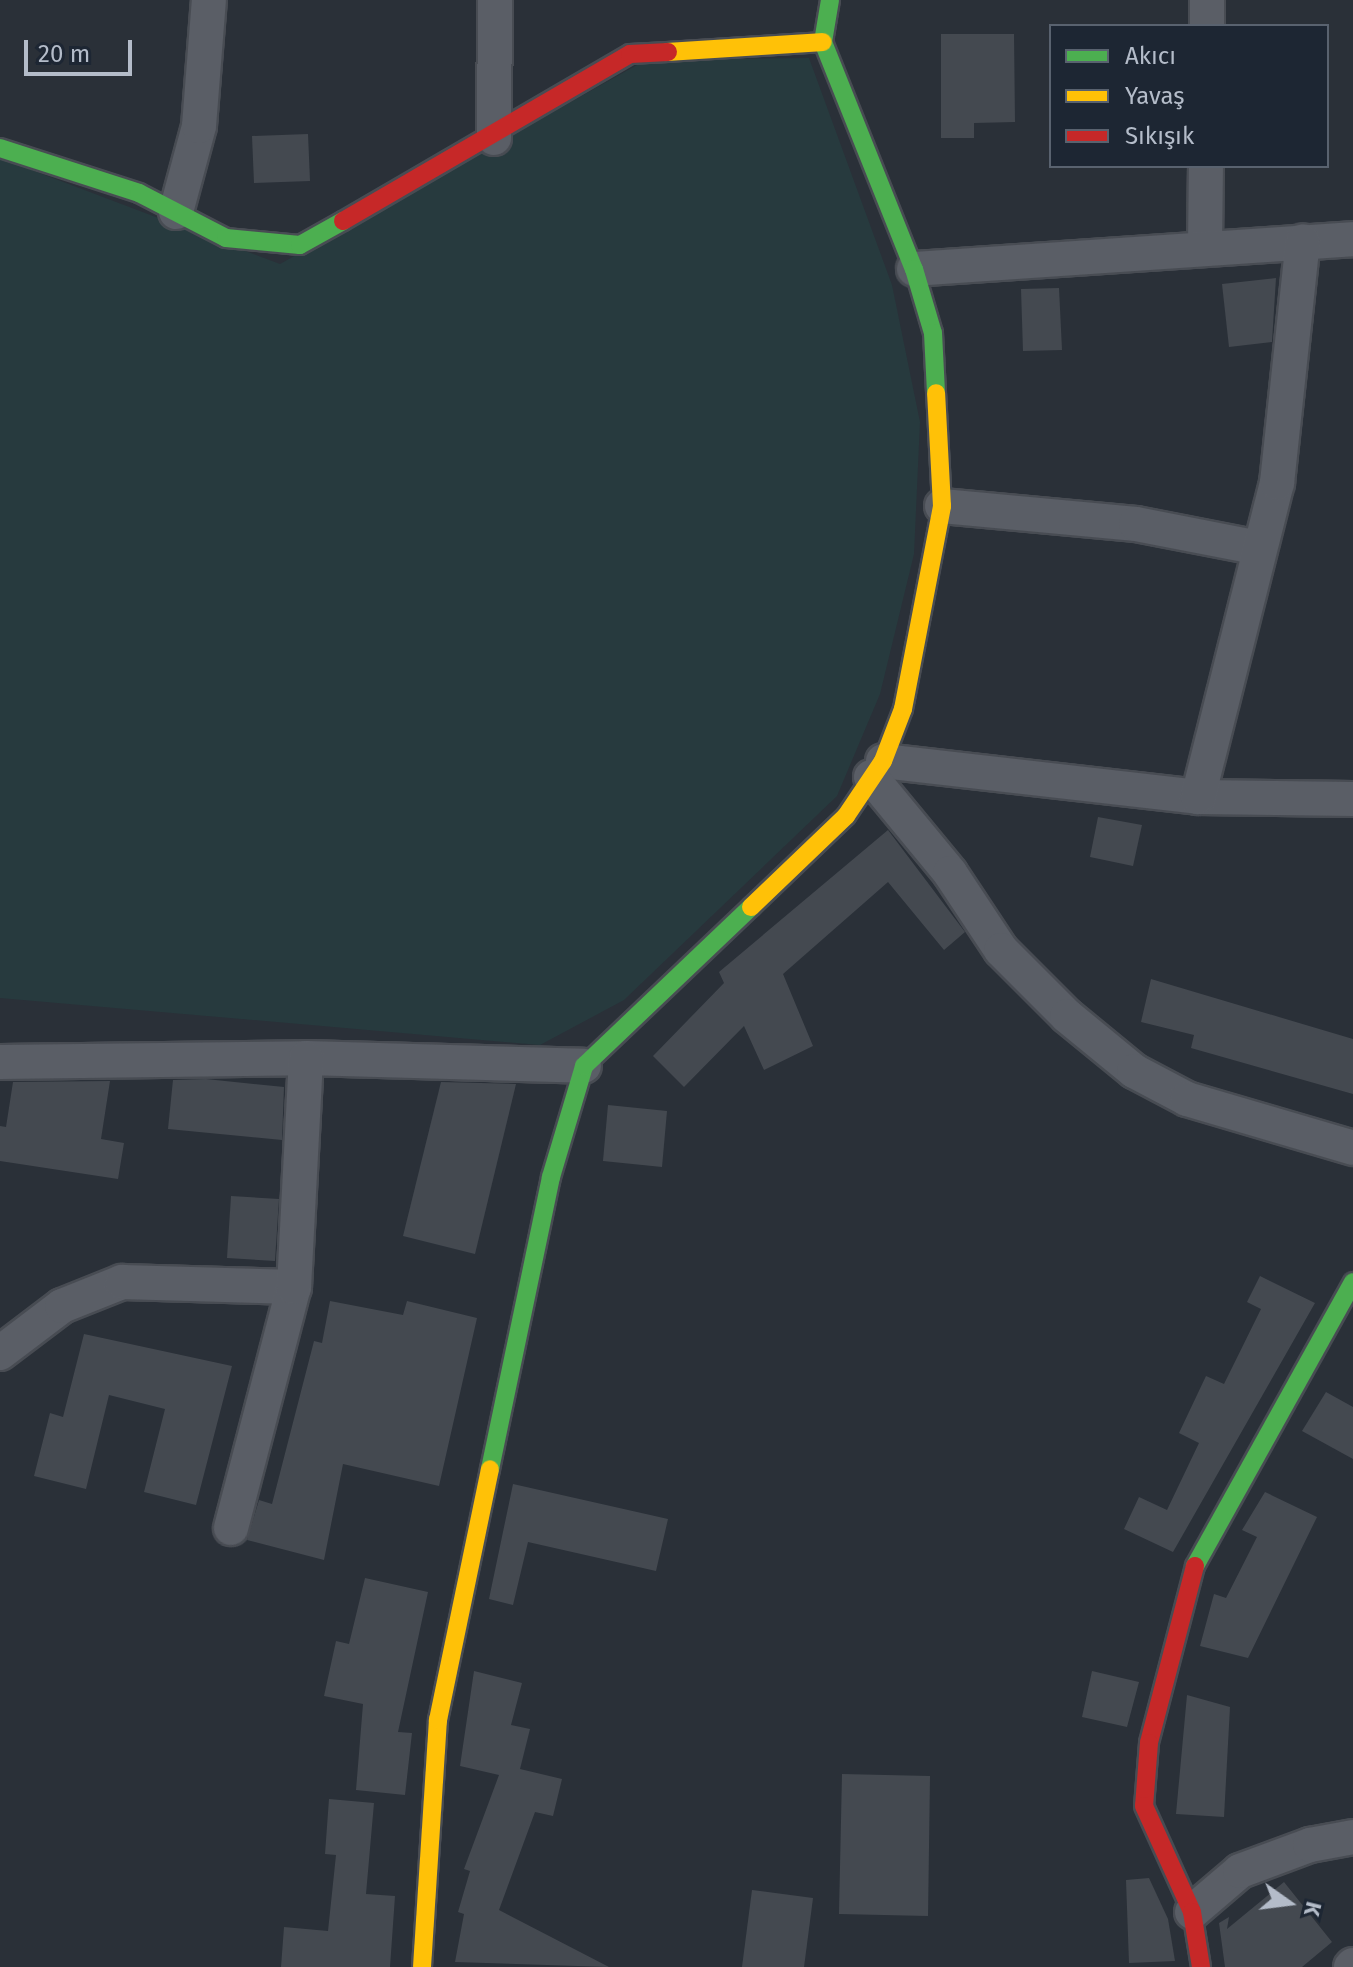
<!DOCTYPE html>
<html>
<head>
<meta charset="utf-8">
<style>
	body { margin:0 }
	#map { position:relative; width:1353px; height:1967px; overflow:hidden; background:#2a3038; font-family:"Fira Sans",sans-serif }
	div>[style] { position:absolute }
	.green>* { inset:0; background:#273a3e }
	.building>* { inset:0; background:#444950 }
	.roads { filter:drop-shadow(2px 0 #484c53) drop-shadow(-2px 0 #484c53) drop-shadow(0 2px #484c53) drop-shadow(0 -2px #484c53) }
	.street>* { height:34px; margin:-17px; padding:0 17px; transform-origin:17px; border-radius:17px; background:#5a5e66 }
	.fast>* { height:18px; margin:-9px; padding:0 9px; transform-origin:9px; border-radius:9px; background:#4caf50 }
	.slow>* { height:18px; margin:-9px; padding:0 9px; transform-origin:9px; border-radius:9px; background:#ffc107 }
	.jam>* { height:18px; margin:-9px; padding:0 9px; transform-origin:9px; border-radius:9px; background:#c62828 }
	span { translate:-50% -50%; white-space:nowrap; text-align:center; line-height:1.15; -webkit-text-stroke:7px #1d2633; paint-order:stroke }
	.legend { position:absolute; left:1049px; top:24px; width:280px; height:144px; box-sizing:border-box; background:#1d2633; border:2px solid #59626f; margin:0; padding:10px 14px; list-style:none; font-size:24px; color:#b4bcc9 }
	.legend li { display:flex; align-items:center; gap:16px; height:40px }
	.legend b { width:40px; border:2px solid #59626f }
	.north { position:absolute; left:1249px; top:1863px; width:80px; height:80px; -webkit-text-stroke:6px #1d2633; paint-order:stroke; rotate:104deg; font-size:22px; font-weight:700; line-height:32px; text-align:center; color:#b4bcc9 }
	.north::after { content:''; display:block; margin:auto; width:28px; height:36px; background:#b4bcc9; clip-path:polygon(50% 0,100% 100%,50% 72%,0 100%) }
	.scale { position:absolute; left:24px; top:40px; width:108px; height:36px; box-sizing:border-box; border:4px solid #b4bcc9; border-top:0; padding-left:10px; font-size:24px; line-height:28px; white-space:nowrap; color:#b4bcc9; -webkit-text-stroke:6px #1d2633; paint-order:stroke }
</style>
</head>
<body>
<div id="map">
	<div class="green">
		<i style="clip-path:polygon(809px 58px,892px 285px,920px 422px,914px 554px,880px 694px,837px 796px,624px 1000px,540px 1045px,0 998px,0 158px,280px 264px,646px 60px)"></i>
	</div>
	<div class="building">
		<i style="clip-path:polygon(941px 34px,1014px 34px,1015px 122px,974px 123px,974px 138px,941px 138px)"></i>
		<i style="clip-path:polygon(308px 134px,310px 181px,254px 183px,252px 136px)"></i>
		<i style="clip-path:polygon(1276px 278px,1272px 342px,1229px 347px,1222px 284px)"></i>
		<i style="clip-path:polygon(1059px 288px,1062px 350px,1023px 351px,1021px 289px)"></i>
		<i style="clip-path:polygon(1098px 817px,1142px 825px,1133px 866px,1090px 857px)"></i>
		<i style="clip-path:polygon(888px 830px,965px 932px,944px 950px,888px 882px,783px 974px,813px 1046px,764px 1070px,744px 1026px,684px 1087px,653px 1056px,724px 983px,719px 972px)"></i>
		<i style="clip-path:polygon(1151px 979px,1353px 1039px,1353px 1094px,1191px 1048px,1194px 1035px,1141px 1022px)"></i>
		<i style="clip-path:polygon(206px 1079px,284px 1087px,282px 1140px,168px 1129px,173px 1080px)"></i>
		<i style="clip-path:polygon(110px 1081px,101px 1139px,124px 1143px,118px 1179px,0 1161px,0 1126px,6px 1127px,13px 1082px)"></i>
		<i style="clip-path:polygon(441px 1082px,516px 1084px,475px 1254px,403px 1236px)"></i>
		<i style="clip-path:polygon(608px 1105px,667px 1111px,662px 1167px,603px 1161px)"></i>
		<i style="clip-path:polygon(231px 1196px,279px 1199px,275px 1261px,227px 1258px)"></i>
		<i style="clip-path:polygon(1260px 1276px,1315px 1303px,1173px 1552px,1124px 1529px,1139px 1497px,1167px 1510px,1199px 1443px,1179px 1433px,1206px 1376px,1224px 1384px,1261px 1309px,1247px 1302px)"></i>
		<i style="clip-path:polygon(330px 1301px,403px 1315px,407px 1301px,477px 1318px,439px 1486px,343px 1464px,324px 1560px,247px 1540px,259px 1500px,272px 1504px,314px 1341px,322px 1343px)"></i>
		<i style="clip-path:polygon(84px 1334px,232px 1366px,196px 1505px,144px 1492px,165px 1409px,109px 1395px,86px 1489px,34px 1476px,50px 1413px,63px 1417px)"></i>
		<i style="clip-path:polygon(1326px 1392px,1353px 1407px,1353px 1459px,1302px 1431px)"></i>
		<i style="clip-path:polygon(513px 1484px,668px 1519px,656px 1571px,528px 1542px,513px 1605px,489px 1599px)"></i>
		<i style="clip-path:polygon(1265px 1492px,1317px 1517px,1248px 1658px,1200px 1646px,1214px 1594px,1226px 1598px,1257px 1537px,1242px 1530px)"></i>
		<i style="clip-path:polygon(365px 1578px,428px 1592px,398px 1732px,412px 1733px,405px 1795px,356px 1790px,363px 1704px,324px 1696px,336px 1641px,349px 1644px)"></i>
		<i style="clip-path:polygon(474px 1671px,522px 1683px,511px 1725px,530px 1729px,520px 1769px,562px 1779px,553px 1816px,535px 1812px,499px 1910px,609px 1967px,455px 1962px,464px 1914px,458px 1912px,470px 1871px,464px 1869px,499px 1775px,460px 1766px)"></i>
		<i style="clip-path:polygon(1092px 1671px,1139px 1682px,1127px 1727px,1082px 1717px)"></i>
		<i style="clip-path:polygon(1187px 1695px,1230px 1707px,1224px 1817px,1176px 1814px)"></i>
		<i style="clip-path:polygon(842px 1774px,930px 1776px,928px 1916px,839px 1914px)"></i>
		<i style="clip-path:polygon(329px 1799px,374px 1803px,366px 1894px,395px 1896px,390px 1967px,281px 1967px,284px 1927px,328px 1931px,336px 1855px,325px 1854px)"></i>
		<i style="clip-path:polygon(1149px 1878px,1168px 1919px,1175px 1961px,1129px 1963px,1126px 1880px)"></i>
		<i style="clip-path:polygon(1284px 1882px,1332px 1942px,1302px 1967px,1225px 1967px,1219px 1923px,1229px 1917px,1227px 1929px)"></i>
		<i style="clip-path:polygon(752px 1890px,813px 1898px,804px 1967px,742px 1967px)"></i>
	</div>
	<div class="roads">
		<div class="street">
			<i style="left:1207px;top:26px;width:26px;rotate:-90deg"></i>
			<i style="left:494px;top:138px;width:138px;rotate:-89.6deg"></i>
			<i style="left:176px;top:212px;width:89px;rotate:-75deg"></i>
			<i style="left:199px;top:126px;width:126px;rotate:-85.5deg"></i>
			<i style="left:1205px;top:245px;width:79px;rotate:-89.3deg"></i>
			<i style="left:914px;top:269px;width:440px;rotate:-3.9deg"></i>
			<i style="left:942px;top:506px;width:195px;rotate:5.3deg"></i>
			<i style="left:1136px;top:524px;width:125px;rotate:11deg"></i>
			<i style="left:883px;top:761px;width:317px;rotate:6.5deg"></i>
			<i style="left:1198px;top:797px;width:155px;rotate:0.7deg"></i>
			<i style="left:871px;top:777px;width:124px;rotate:50.5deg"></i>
			<i style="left:950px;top:873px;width:92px;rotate:56.5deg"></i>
			<i style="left:1001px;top:950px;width:93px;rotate:45deg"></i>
			<i style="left:1067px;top:1016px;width:87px;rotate:39.4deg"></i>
			<i style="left:1134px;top:1071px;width:60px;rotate:27.8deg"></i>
			<i style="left:1187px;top:1099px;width:173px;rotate:16.4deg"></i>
			<i style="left:1198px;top:797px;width:324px;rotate:-75.9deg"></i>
			<i style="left:1277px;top:483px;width:243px;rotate:-83.9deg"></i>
			<i style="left:0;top:1062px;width:306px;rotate:-0.7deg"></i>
			<i style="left:306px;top:1058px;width:278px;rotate:1.6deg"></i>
			<i style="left:0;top:1353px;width:78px;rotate:-37.2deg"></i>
			<i style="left:62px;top:1306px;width:65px;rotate:-21.8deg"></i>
			<i style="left:122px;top:1282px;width:172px;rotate:1.7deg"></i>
			<i style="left:231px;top:1528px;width:249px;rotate:-75.4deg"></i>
			<i style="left:294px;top:1287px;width:229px;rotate:-87deg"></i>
			<i style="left:1192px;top:1912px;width:63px;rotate:-40.5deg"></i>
			<i style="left:1240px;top:1871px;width:75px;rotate:-20.4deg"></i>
			<i style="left:1310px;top:1845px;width:44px;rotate:-10.5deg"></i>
			<i style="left:1351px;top:1967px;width:3px;rotate:-45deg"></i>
		</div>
		<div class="fast">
			<i style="left:830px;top:0;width:43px;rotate:99.5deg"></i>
			<i style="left:823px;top:42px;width:245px;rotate:68.2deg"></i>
			<i style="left:914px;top:269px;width:67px;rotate:73.5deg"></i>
			<i style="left:933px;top:333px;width:60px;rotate:87.1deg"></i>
			<i style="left:0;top:148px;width:146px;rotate:17.9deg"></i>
			<i style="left:139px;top:193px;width:98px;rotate:27.3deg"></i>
			<i style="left:226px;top:238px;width:74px;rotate:5.4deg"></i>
			<i style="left:300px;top:245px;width:49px;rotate:-29.2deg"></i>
			<i style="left:490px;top:1469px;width:298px;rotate:-78.2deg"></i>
			<i style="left:551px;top:1177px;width:116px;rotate:-73.4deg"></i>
			<i style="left:584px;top:1066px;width:231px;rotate:-43.6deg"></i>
			<i style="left:1195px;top:1566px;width:325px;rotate:-60.9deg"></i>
		</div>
		<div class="slow">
			<i style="left:668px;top:52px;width:155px;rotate:-3.7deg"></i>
			<i style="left:751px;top:907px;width:132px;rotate:-43.8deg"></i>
			<i style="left:846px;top:816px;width:66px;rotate:-56.1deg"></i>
			<i style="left:883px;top:761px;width:56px;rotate:-69deg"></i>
			<i style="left:903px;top:709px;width:207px;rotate:-79.1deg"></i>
			<i style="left:942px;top:506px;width:113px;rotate:-93deg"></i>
			<i style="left:422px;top:1967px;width:248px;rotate:-86.3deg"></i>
			<i style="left:438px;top:1720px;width:256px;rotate:-78.3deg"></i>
		</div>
		<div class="jam">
			<i style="left:343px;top:221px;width:332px;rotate:-30.2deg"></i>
			<i style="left:630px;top:54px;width:38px;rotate:-3deg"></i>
			<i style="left:1195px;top:1566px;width:183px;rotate:104.6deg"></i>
			<i style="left:1149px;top:1743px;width:63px;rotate:94.5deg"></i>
			<i style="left:1144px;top:1806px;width:116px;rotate:65.6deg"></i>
			<i style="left:1192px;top:1912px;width:56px;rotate:80.7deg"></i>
		</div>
	</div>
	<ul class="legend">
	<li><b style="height:10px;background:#4caf50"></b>Akıcı</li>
	<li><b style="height:10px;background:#ffc107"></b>Yavaş</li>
	<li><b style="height:10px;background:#c62828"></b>Sıkışık</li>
	</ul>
	<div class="north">K</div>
	<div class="scale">20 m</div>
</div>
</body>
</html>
